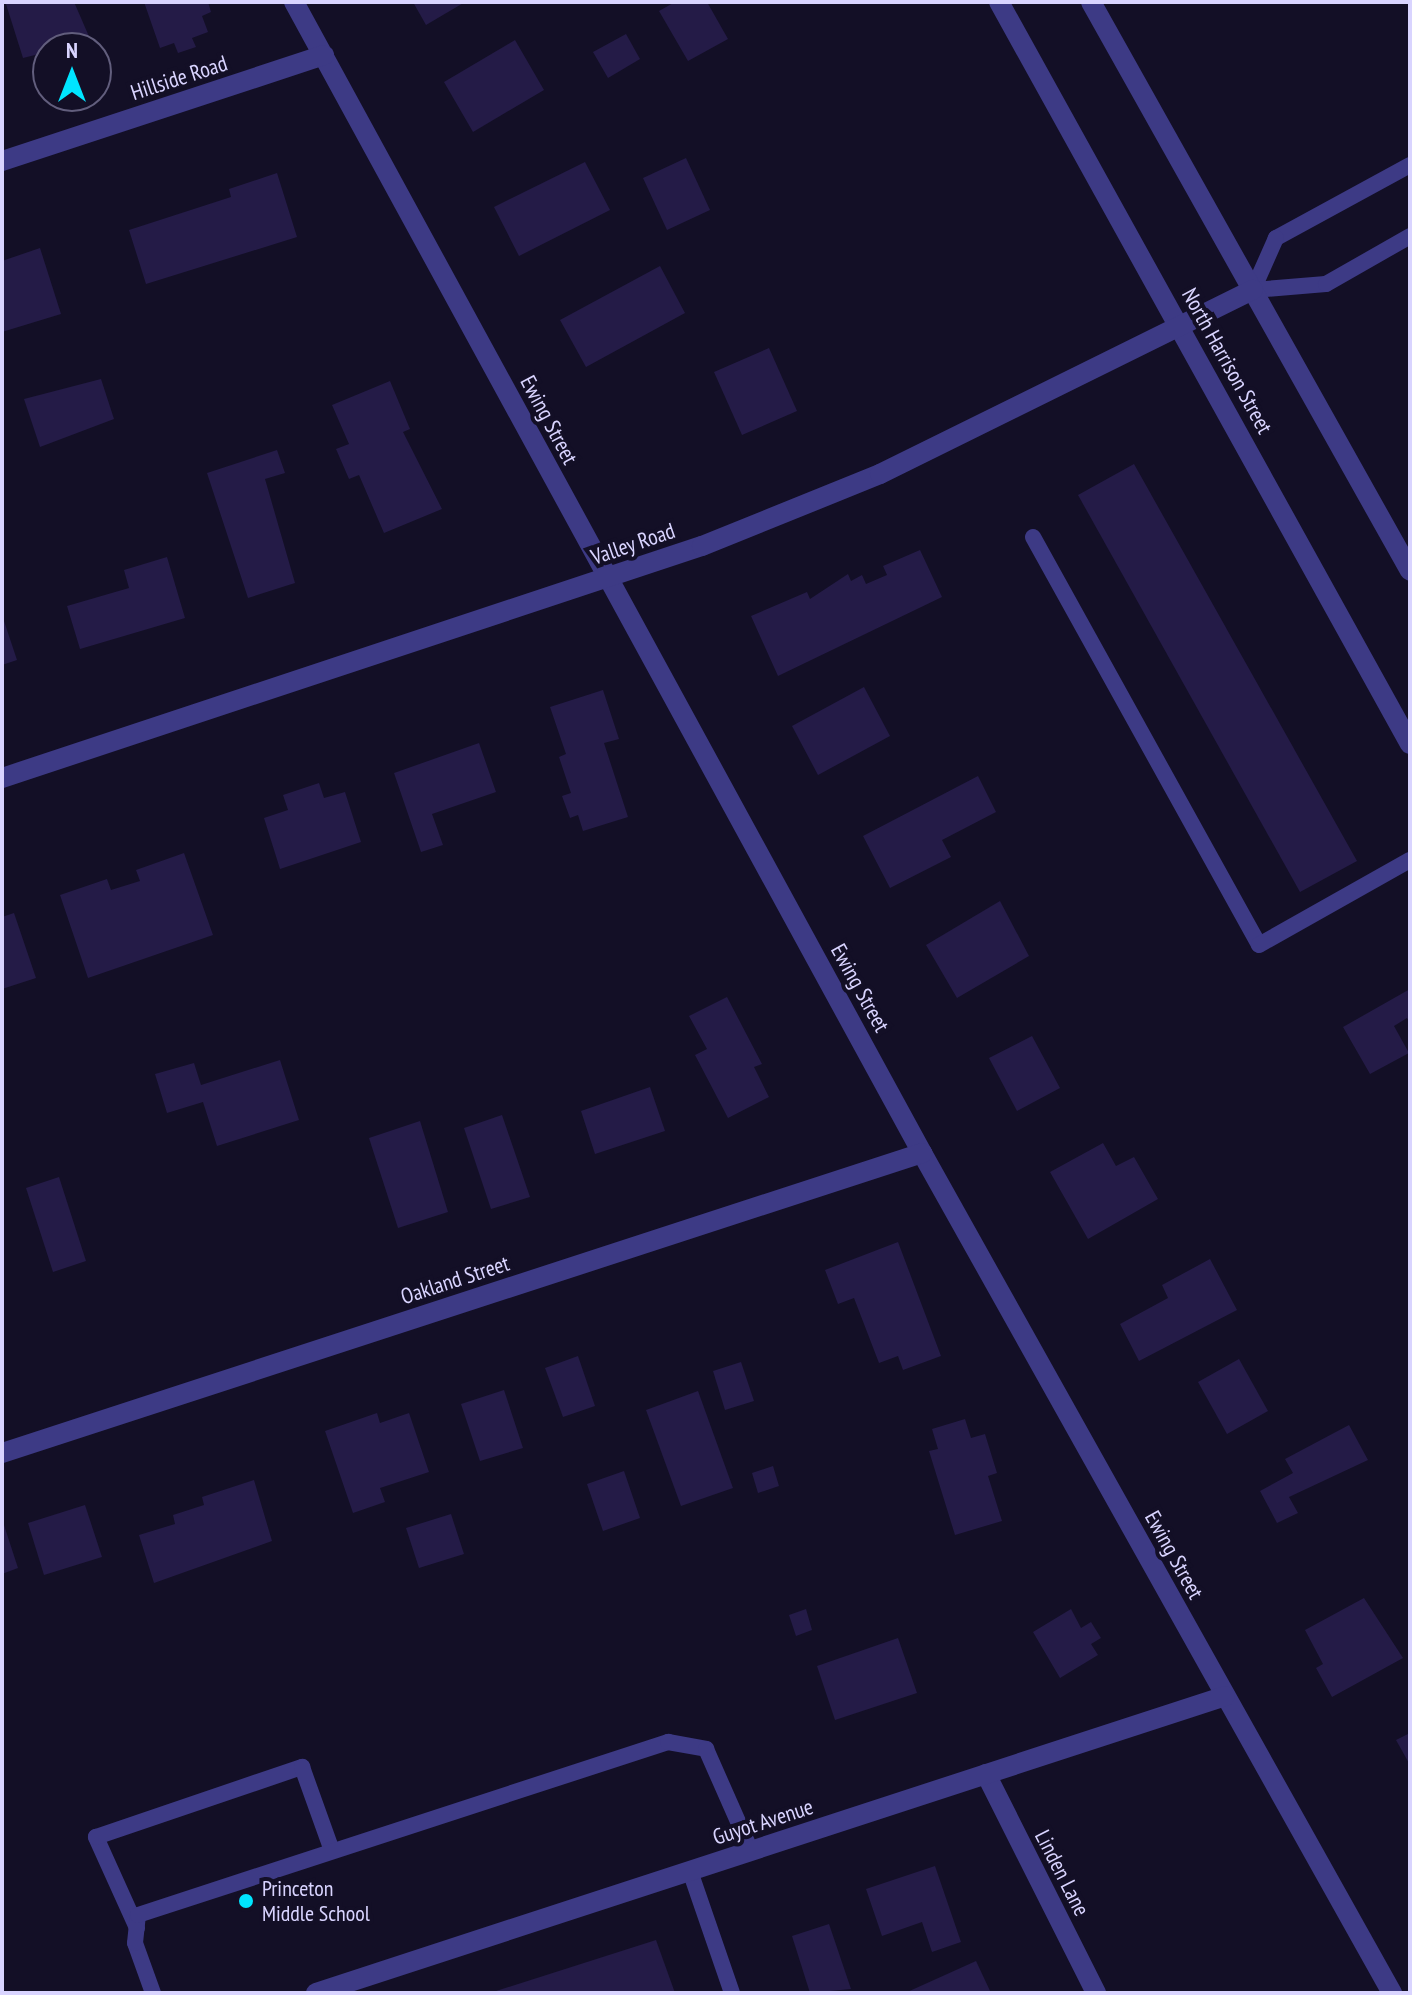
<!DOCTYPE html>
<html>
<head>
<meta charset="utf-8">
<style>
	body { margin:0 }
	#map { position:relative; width:1412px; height:1995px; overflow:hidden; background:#130f26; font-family:"PT Sans Narrow",sans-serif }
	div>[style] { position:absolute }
	.building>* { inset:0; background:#241b47 }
	.service>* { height:16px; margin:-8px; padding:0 8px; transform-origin:8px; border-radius:8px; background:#3d3a85 }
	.minor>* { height:20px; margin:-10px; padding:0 10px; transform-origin:10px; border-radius:10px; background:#3d3a85 }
	.tertiary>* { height:20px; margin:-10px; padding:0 10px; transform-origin:10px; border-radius:10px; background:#3d3a85 }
	.dots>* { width:22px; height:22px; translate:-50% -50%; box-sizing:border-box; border:4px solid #130f26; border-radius:50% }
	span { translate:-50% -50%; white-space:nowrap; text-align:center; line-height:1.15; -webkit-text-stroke:8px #130f26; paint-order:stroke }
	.street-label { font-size:22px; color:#d9d4ff }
	.poi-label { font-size:22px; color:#d9d4ff }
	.left { translate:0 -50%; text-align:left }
	.frame { position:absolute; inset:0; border:4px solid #d9d4ff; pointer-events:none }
	.north { position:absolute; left:32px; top:32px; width:80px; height:80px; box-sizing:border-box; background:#130f26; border:2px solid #625e7d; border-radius:50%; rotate:0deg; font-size:22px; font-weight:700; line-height:32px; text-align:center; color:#d9d4ff }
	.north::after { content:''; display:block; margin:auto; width:28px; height:36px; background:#00e5ff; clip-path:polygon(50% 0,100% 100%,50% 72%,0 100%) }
</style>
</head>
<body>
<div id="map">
	<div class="building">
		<i style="clip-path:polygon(74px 2px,91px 41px,23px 58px,6px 4px)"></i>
		<i style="clip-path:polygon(144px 2px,208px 2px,211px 12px,202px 16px,208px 32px,192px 38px,196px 47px,178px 53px,174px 43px,160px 48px)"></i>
		<i style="clip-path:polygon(413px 2px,465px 2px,426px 25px)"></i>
		<i style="clip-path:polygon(675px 2px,707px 2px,728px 39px,688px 61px,659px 11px)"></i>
		<i style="clip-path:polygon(626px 34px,640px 59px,608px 78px,593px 52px)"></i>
		<i style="clip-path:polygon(515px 40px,544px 90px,473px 132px,444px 82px)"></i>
		<i style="clip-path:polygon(686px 158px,710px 210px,667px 230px,643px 178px)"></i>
		<i style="clip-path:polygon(585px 162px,610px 210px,519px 256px,494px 207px)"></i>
		<i style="clip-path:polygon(277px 173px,297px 237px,146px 284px,129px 230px,231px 197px,229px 189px)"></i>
		<i style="clip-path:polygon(40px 248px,61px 314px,2px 332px,2px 261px)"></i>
		<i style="clip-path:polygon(660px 266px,685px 313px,586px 367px,560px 320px)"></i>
		<i style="clip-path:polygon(769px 348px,797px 411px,742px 435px,714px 372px)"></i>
		<i style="clip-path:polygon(101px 379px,114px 419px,40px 447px,24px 399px)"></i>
		<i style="clip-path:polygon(390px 381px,410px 429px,403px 432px,442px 509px,384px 533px,359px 475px,349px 479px,336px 449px,349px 444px,332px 405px)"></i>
		<i style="clip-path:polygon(277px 450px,285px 473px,265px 479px,295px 583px,248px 598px,207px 473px)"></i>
		<i style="clip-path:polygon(1134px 464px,1357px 861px,1300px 892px,1078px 495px)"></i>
		<i style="clip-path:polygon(920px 550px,942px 597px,778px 676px,751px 616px,807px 592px,810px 599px,848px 574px,851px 581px,862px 575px,866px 584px,887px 575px,883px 566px)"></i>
		<i style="clip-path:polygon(167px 557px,185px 618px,80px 649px,67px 606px,129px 588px,124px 570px)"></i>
		<i style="clip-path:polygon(2px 615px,17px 660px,2px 665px)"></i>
		<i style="clip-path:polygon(864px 687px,890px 736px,818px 775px,792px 726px)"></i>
		<i style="clip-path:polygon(603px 690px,619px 739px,604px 743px,628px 817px,583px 831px,578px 815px,570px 818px,562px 796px,571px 793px,559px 757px,566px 754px,550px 707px)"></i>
		<i style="clip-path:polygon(479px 743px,496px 792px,432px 814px,443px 845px,421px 852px,394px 773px)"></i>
		<i style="clip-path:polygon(978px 776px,996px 812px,942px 840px,951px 857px,890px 888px,863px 836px)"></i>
		<i style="clip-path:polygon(319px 783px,324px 798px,345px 792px,361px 842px,280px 869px,264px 818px,288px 810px,283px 795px)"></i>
		<i style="clip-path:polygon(184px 853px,213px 935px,88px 978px,60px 895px,107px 879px,111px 890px,140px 881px,136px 870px)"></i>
		<i style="clip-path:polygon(1000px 901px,1029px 956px,957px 998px,926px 945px)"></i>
		<i style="clip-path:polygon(14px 913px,36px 978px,2px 989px,2px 917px)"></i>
		<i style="clip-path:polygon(1410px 989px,1410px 1023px,1407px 1018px,1394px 1026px,1409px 1053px,1370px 1074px,1343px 1027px)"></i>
		<i style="clip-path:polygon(727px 997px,762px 1064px,754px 1067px,769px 1097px,728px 1118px,695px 1055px,707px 1049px,689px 1016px)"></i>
		<i style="clip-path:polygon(1032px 1036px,1060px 1088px,1017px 1111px,989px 1058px)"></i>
		<i style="clip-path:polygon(280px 1060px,299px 1120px,217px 1146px,203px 1102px,167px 1113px,155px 1074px,194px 1063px,201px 1085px)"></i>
		<i style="clip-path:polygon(650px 1087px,665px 1131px,595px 1154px,581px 1111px)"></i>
		<i style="clip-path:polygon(502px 1115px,530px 1197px,491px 1209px,464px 1128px)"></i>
		<i style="clip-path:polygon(420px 1121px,448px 1212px,398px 1228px,369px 1138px)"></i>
		<i style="clip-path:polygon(1103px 1143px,1116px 1166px,1134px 1157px,1158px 1199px,1088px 1239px,1050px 1172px)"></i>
		<i style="clip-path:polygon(59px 1177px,86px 1261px,53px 1272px,26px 1188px)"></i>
		<i style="clip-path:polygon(898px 1242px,941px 1356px,903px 1370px,898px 1356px,879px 1363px,854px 1298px,838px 1304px,825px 1270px)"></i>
		<i style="clip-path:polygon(1210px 1259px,1237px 1310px,1139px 1361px,1120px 1324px,1168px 1298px,1162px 1285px)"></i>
		<i style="clip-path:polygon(578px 1356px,595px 1406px,563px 1417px,545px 1368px)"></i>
		<i style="clip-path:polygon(1239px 1359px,1268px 1411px,1227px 1434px,1198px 1382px)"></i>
		<i style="clip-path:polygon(741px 1362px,754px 1401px,725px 1410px,713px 1371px)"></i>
		<i style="clip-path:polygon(504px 1390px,523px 1448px,480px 1461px,461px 1404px)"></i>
		<i style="clip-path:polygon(698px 1391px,733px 1488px,681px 1506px,646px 1410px)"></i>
		<i style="clip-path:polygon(377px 1413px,380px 1423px,409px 1413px,429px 1472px,380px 1488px,385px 1502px,353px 1513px,325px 1431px)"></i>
		<i style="clip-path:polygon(965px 1419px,971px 1438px,985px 1434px,997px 1473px,988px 1476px,1002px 1521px,955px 1535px,929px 1451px,938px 1449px,932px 1429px)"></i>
		<i style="clip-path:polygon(1349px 1425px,1368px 1460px,1289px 1497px,1298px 1513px,1277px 1523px,1260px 1491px,1293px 1473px,1285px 1459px)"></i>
		<i style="clip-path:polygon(773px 1466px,779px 1486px,758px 1493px,752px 1473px)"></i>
		<i style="clip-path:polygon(624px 1471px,640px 1518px,603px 1531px,587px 1484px)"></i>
		<i style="clip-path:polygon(254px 1480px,272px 1541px,154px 1583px,139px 1535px,175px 1524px,173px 1515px,204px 1505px,202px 1497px)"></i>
		<i style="clip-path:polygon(85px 1505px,102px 1557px,44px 1575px,28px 1523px)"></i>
		<i style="clip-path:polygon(451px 1514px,464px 1554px,419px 1568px,406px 1528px)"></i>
		<i style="clip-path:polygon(3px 1522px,18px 1568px,2px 1574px,2px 1523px)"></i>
		<i style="clip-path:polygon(1364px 1598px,1403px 1658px,1332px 1697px,1316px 1668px,1323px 1664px,1305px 1630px)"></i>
		<i style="clip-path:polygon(806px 1609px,812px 1630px,796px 1636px,789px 1615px)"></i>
		<i style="clip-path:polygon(1071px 1609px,1081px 1628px,1091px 1622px,1101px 1638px,1091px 1644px,1098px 1655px,1060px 1678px,1033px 1632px)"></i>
		<i style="clip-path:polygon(898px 1638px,917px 1693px,835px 1720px,817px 1666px)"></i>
		<i style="clip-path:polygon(1410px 1733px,1410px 1765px,1396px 1740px)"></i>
		<i style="clip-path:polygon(935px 1866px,961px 1942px,932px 1952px,922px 1922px,882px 1936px,866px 1889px)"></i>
		<i style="clip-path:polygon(829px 1924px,851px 1989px,810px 1993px,792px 1936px)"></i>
		<i style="clip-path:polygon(656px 1940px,675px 1993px,493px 1993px,493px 1992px)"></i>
		<i style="clip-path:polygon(976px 1961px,991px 1993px,905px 1993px)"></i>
	</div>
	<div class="service">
		<i style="left:1410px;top:165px;width:153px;rotate:151.4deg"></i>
		<i style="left:1276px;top:238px;width:57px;rotate:113.9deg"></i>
		<i style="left:1253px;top:290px;width:73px;rotate:-4.7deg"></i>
		<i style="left:1326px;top:284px;width:97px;rotate:-29.7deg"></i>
		<i style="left:1033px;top:537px;width:466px;rotate:61deg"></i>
		<i style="left:1259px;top:945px;width:173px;rotate:-29.4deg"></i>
		<i style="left:690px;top:1871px;width:129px;rotate:71deg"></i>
		<i style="left:137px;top:1928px;width:100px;rotate:-114.3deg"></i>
		<i style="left:96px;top:1837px;width:218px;rotate:-18.8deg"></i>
		<i style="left:302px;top:1767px;width:89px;rotate:70.3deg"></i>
		<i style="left:153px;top:1993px;width:53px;rotate:-109.8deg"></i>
		<i style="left:135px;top:1943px;width:28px;rotate:-84deg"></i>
		<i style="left:138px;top:1915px;width:558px;rotate:-18.08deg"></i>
		<i style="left:668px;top:1742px;width:39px;rotate:10deg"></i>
		<i style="left:706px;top:1749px;width:111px;rotate:66.2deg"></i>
	</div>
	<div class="minor">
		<i style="left:294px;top:2px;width:1311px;rotate:61.38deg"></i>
		<i style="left:922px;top:1153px;width:963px;rotate:60.77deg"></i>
		<i style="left:2px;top:161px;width:339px;rotate:-18.2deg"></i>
		<i style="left:2px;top:1453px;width:968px;rotate:-18.06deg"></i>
		<i style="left:986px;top:1774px;width:245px;rotate:63.3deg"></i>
		<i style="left:316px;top:1993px;width:956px;rotate:-18.09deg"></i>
	</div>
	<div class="tertiary">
		<i style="left:999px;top:2px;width:848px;rotate:61.02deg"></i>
		<i style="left:1091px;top:2px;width:652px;rotate:60.72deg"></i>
		<i style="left:2px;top:778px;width:737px;rotate:-18.34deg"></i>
		<i style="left:702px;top:546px;width:192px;rotate:-22deg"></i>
		<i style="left:880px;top:474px;width:416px;rotate:-26.3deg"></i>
	</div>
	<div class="dots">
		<i style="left:246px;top:1901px;background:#00e5ff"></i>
	</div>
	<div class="street-label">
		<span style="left:179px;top:78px;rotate:-18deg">Hillside Road</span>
		<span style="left:1227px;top:361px;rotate:61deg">North Harrison Street</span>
		<span style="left:549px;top:420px;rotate:62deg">Ewing Street</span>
		<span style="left:633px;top:544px;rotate:-19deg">Valley Road</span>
		<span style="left:860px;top:988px;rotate:61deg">Ewing Street</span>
		<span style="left:455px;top:1280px;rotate:-18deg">Oakland Street</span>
		<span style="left:1174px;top:1555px;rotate:61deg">Ewing Street</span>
		<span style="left:763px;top:1822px;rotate:-18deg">Guyot Avenue</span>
		<span style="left:1062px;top:1873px;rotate:63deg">Linden Lane</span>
	</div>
	<div class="poi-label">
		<span class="left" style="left:262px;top:1901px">Princeton<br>Middle School</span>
	</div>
	<div class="frame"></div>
	<div class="north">N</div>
</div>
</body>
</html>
